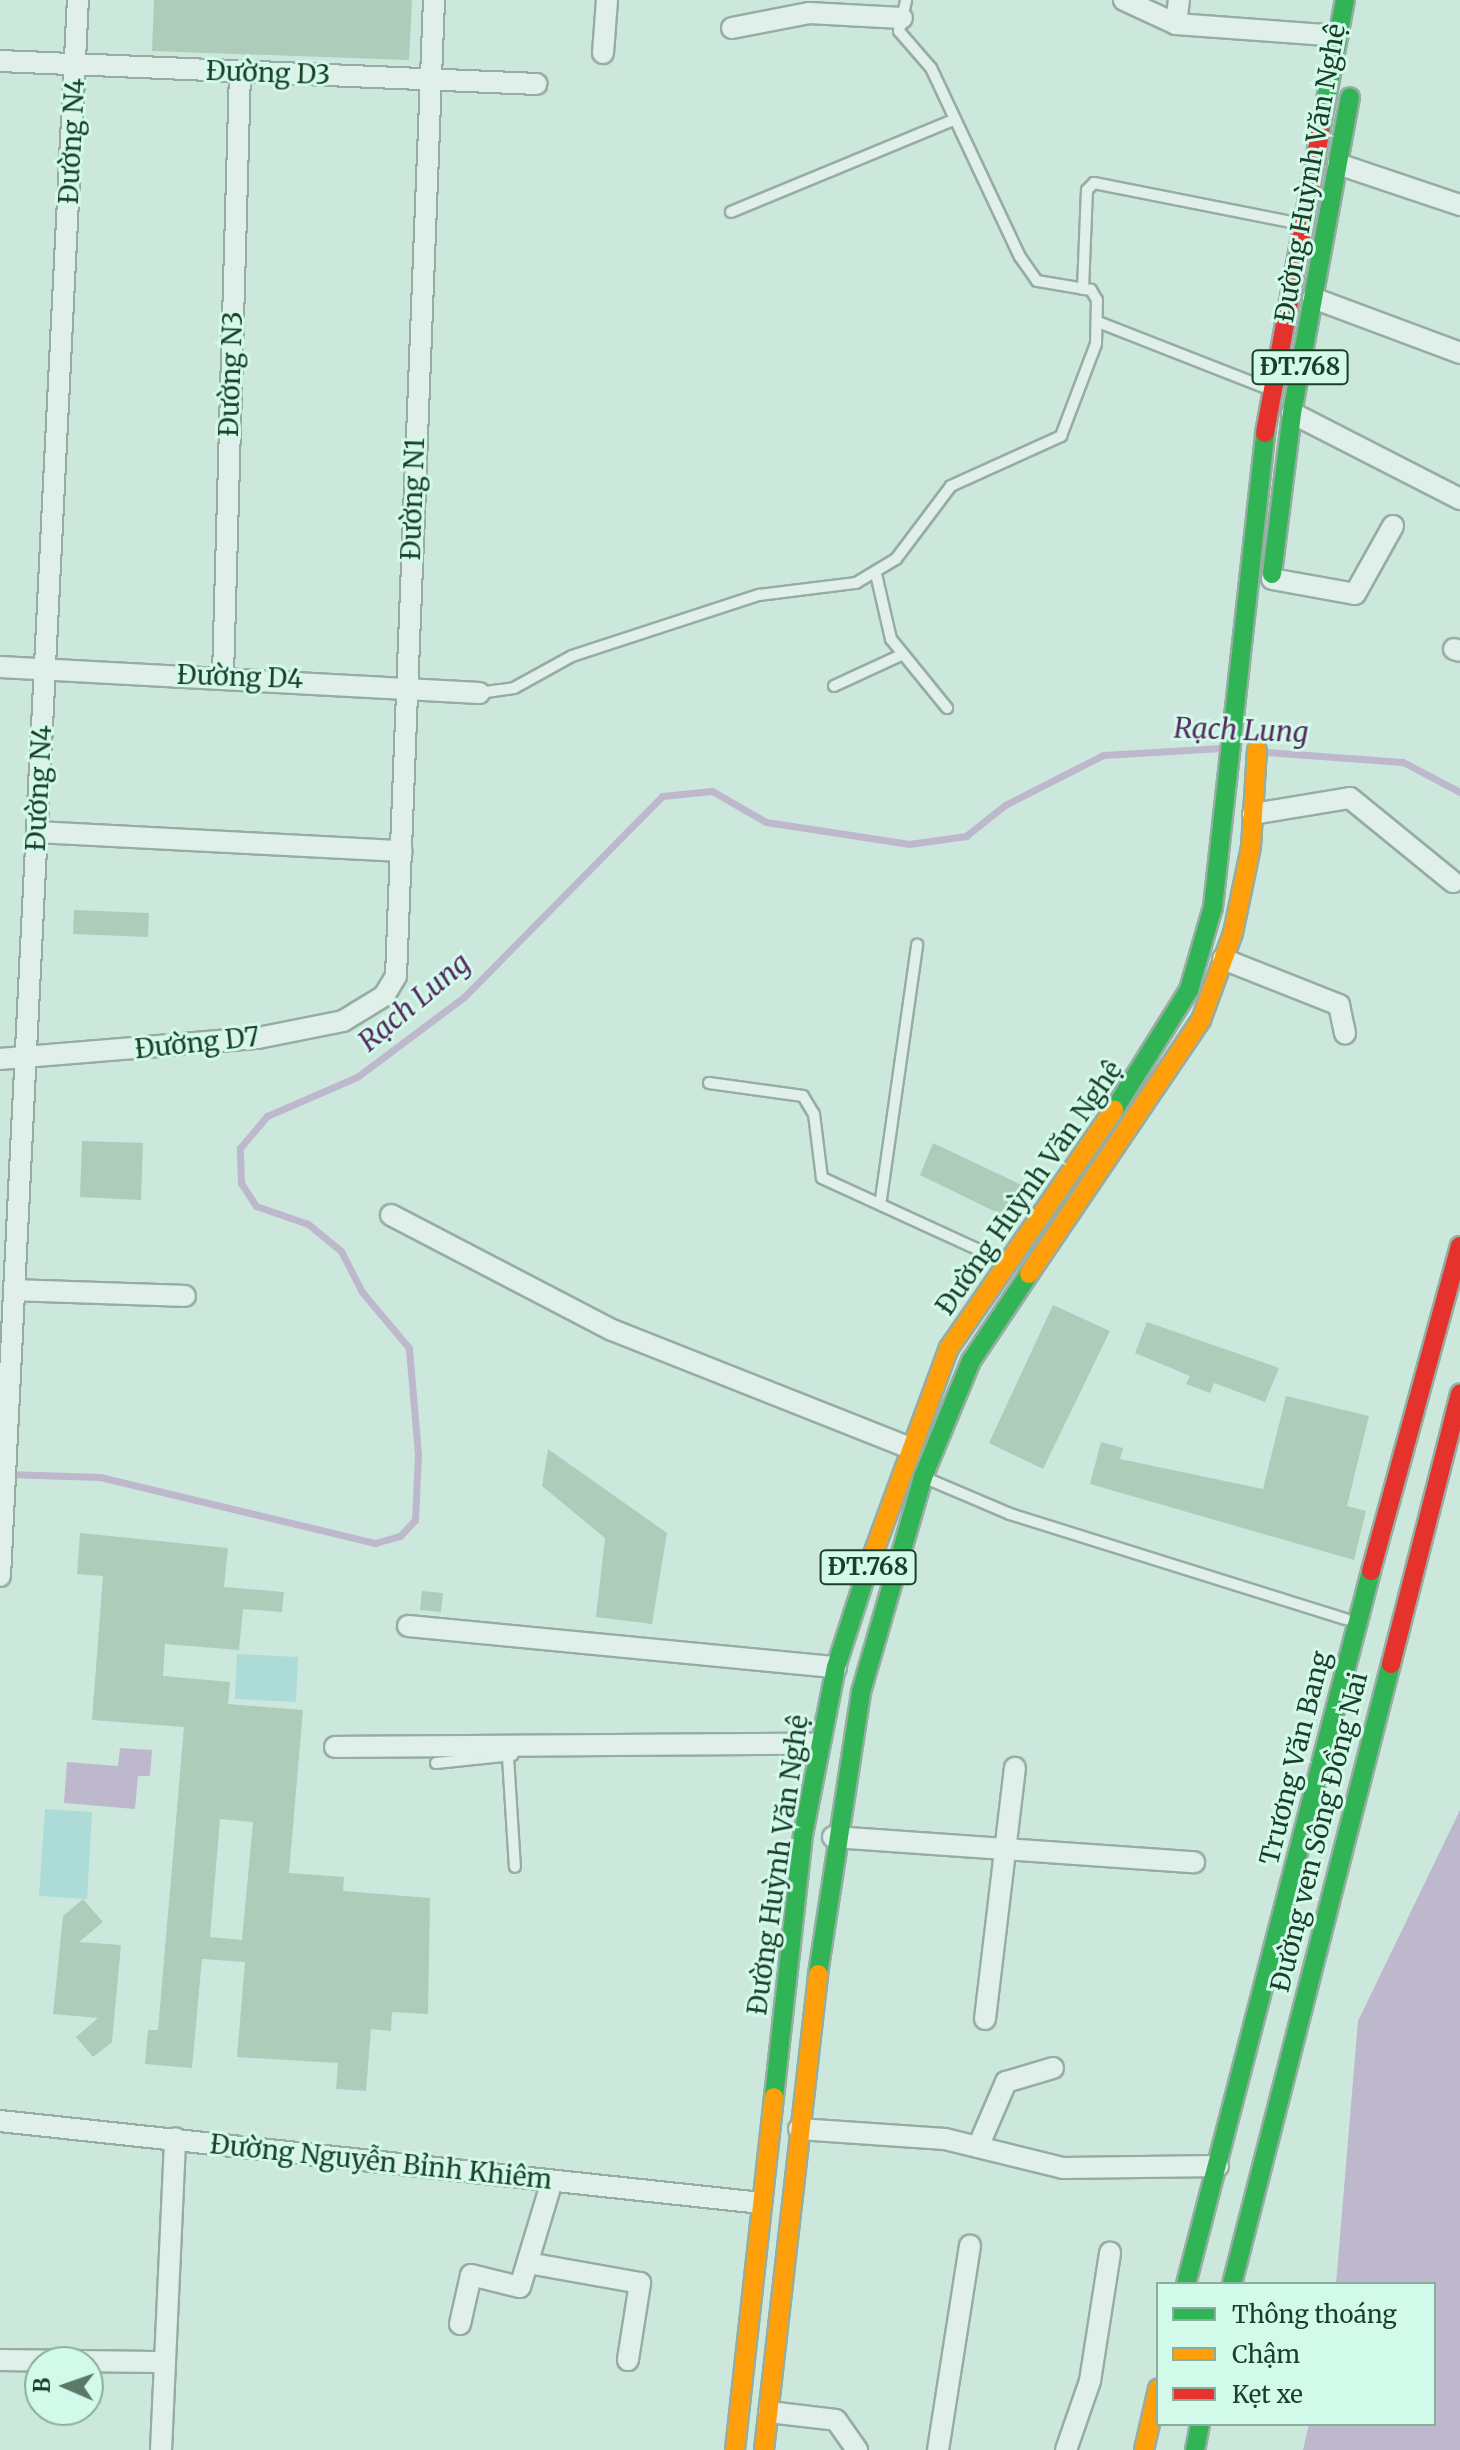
<!DOCTYPE html>
<html>
<head>
<meta charset="utf-8">
<style>
	body { margin:0 }
	#map { position:relative; width:1460px; height:2450px; overflow:hidden; background:#cce8dd; font-family:Merriweather,serif }
	div>[style] { position:absolute }
	.green>* { inset:0; background:#addcd8 }
	.water>* { inset:0; background:#beb8cc }
	.stream>* { height:7px; margin:-3.5px; padding:0 3.5px; transform-origin:3.5px; border-radius:3.5px; background:#beb8cc }
	.building>* { inset:0; background:#adccba }
	.roads { filter:drop-shadow(2px 0 #96ada2) drop-shadow(-2px 0 #96ada2) drop-shadow(0 2px #96ada2) drop-shadow(0 -2px #96ada2) }
	.lane>* { height:10px; margin:-5px; padding:0 5px; transform-origin:5px; border-radius:5px; background:#e0efe9 }
	.street>* { height:20px; margin:-10px; padding:0 10px; transform-origin:10px; border-radius:10px; background:#e0efe9 }
	.fast>* { height:18px; margin:-9px; padding:0 9px; transform-origin:9px; border-radius:9px; background:#30b455 }
	.slow>* { height:18px; margin:-9px; padding:0 9px; transform-origin:9px; border-radius:9px; background:#ff9f0a }
	.jam>* { height:18px; margin:-9px; padding:0 9px; transform-origin:9px; border-radius:9px; background:#e5322d }
	span { translate:-50% -50%; white-space:nowrap; text-align:center; line-height:1.15; -webkit-text-stroke:6px #d2faea; paint-order:stroke }
	.shield-label span { padding:2px 6px; background:#d2faea; border:2px solid; border-radius:6px; -webkit-text-stroke-width:0 }
	.shield-label { font-size:24px; color:#1c3e28; font-weight:700 }
	.street-label { font-size:26px; color:#1c3e28 }
	.water-label { font-size:28px; color:#562a5f; font-style:italic }
	.legend { position:absolute; left:1156px; top:2282px; width:280px; height:144px; box-sizing:border-box; background:#d2faea; border:2px solid #89af9c; margin:0; padding:10px 14px; list-style:none; font-size:24px; color:#1c3e28 }
	.legend li { display:flex; align-items:center; gap:16px; height:40px }
	.legend b { width:40px; border:2px solid #89af9c }
	.north { position:absolute; left:24px; top:2346px; width:80px; height:80px; box-sizing:border-box; background:#d2faea; border:2px solid #89af9c; border-radius:50%; rotate:272deg; font-size:22px; font-weight:700; line-height:32px; text-align:center; color:#1c3e28 }
	.north::after { content:''; display:block; margin:auto; width:28px; height:36px; background:#5a7a67; clip-path:polygon(50% 0,100% 100%,50% 72%,0 100%) }
</style>
</head>
<body>
<div id="map">
	<div class="green">
		<i style="clip-path:polygon(237px 1654px,298px 1657px,296px 1702px,235px 1699px)"></i>
		<i style="clip-path:polygon(45px 1809px,92px 1812px,87px 1899px,39px 1896px)"></i>
	</div>
	<div class="water">
		<i style="clip-path:polygon(120px 1748px,152px 1750px,150px 1776px,138px 1776px,135px 1809px,64px 1803px,67px 1762px,118px 1766px)"></i>
		<i style="clip-path:polygon(1460px 1810px,1460px 2450px,1303px 2450px,1309px 2424px,1434px 2424px,1434px 2284px,1336px 2284px,1358px 2021px)"></i>
	</div>
	<div class="stream">
		<i style="left:1266px;top:752px;width:137px;rotate:4.2deg"></i>
		<i style="left:1403px;top:762px;width:64px;rotate:27.8deg"></i>
		<i style="left:6px;top:1474px;width:94px;rotate:1.8deg"></i>
		<i style="left:100px;top:1477px;width:283px;rotate:13.5deg"></i>
		<i style="left:375px;top:1543px;width:26px;rotate:-16deg"></i>
		<i style="left:400px;top:1536px;width:22px;rotate:-47deg"></i>
		<i style="left:415px;top:1520px;width:66px;rotate:-87.4deg"></i>
		<i style="left:418px;top:1454px;width:106px;rotate:-94.9deg"></i>
		<i style="left:409px;top:1348px;width:73px;rotate:-130deg"></i>
		<i style="left:362px;top:1292px;width:46px;rotate:-117.1deg"></i>
		<i style="left:341px;top:1251px;width:43px;rotate:-140.7deg"></i>
		<i style="left:308px;top:1224px;width:55px;rotate:-160.9deg"></i>
		<i style="left:256px;top:1206px;width:27px;rotate:-123deg"></i>
		<i style="left:241px;top:1183px;width:35px;rotate:-92deg"></i>
		<i style="left:240px;top:1148px;width:42px;rotate:-49.8deg"></i>
		<i style="left:267px;top:1116px;width:98px;rotate:-23.4deg"></i>
		<i style="left:357px;top:1077px;width:134px;rotate:-36.8deg"></i>
		<i style="left:464px;top:997px;width:282px;rotate:-45.4deg"></i>
		<i style="left:662px;top:796px;width:50px;rotate:-5.7deg"></i>
		<i style="left:712px;top:791px;width:62px;rotate:29.9deg"></i>
		<i style="left:766px;top:822px;width:145px;rotate:8.7deg"></i>
		<i style="left:909px;top:844px;width:58px;rotate:-8deg"></i>
		<i style="left:966px;top:836px;width:50px;rotate:-38.5deg"></i>
		<i style="left:1005px;top:805px;width:110px;rotate:-27deg"></i>
		<i style="left:1103px;top:755px;width:119px;rotate:-3.4deg"></i>
	</div>
	<div class="building">
		<i style="clip-path:polygon(154px 0,412px 0,409px 60px,152px 51px)"></i>
		<i style="clip-path:polygon(74px 910px,149px 913px,148px 937px,73px 934px)"></i>
		<i style="clip-path:polygon(82px 1141px,143px 1143px,141px 1200px,80px 1197px)"></i>
		<i style="clip-path:polygon(933px 1143px,1024px 1186px,1006px 1217px,920px 1175px)"></i>
		<i style="clip-path:polygon(1053px 1305px,1110px 1331px,1043px 1469px,989px 1443px)"></i>
		<i style="clip-path:polygon(1147px 1322px,1279px 1368px,1265px 1402px,1214px 1383px,1210px 1393px,1186px 1384px,1190px 1376px,1135px 1353px)"></i>
		<i style="clip-path:polygon(1286px 1396px,1369px 1416px,1347px 1506px,1366px 1511px,1354px 1560px,1090px 1484px,1101px 1442px,1123px 1448px,1120px 1459px,1263px 1489px)"></i>
		<i style="clip-path:polygon(548px 1449px,667px 1533px,652px 1624px,596px 1617px,605px 1538px,542px 1486px)"></i>
		<i style="clip-path:polygon(evenodd,80px 1533px,228px 1548px,224px 1587px,284px 1592px,282px 1612px,243px 1609px,239px 1650px,165px 1644px,163px 1676px,230px 1682px,228px 1704px,303px 1710px,289px 1873px,344px 1877px,343px 1891px,430px 1898px,428px 2014px,392px 2012px,391px 2031px,371px 2029px,366px 2091px,336px 2089px,338px 2063px,237px 2057px,245px 1962px,202px 1959px,192px 2068px,145px 2064px,148px 2030px,158px 2030px,184px 1727px,92px 1720px,103px 1576px,77px 1574px,80px 1533px,220px 1819px,253px 1822px,242px 1940px,210px 1937px,220px 1819px)"></i>
		<i style="clip-path:polygon(422px 1591px,443px 1593px,441px 1612px,420px 1610px)"></i>
		<i style="clip-path:polygon(83px 1899px,103px 1922px,79px 1942px,121px 1945px,112px 2042px,93px 2057px,76px 2037px,98px 2018px,53px 2014px,63px 1916px)"></i>
	</div>
	<div class="roads">
		<div class="lane">
			<i style="left:731px;top:212px;width:238px;rotate:-22.5deg"></i>
			<i style="left:1083px;top:289px;width:99px;rotate:-87.7deg"></i>
			<i style="left:1087px;top:190px;width:10px;rotate:-45deg"></i>
			<i style="left:1094px;top:183px;width:206px;rotate:11.2deg"></i>
			<i style="left:1098px;top:322px;width:178px;rotate:21.4deg"></i>
			<i style="left:876px;top:574px;width:67px;rotate:77deg"></i>
			<i style="left:891px;top:639px;width:89px;rotate:50.9deg"></i>
			<i style="left:834px;top:686px;width:74px;rotate:-24.8deg"></i>
			<i style="left:479px;top:693px;width:35px;rotate:-8deg"></i>
			<i style="left:514px;top:688px;width:66px;rotate:-28.9deg"></i>
			<i style="left:572px;top:656px;width:197px;rotate:-18.1deg"></i>
			<i style="left:759px;top:595px;width:98px;rotate:-7.1deg"></i>
			<i style="left:856px;top:583px;width:47px;rotate:-31deg"></i>
			<i style="left:896px;top:559px;width:91px;rotate:-53deg"></i>
			<i style="left:951px;top:486px;width:121px;rotate:-24.4deg"></i>
			<i style="left:1061px;top:436px;width:98px;rotate:-69.2deg"></i>
			<i style="left:1096px;top:344px;width:44px;rotate:-88.7deg"></i>
			<i style="left:1097px;top:300px;width:12px;rotate:-121deg"></i>
			<i style="left:1091px;top:290px;width:55px;rotate:-170.5deg"></i>
			<i style="left:1037px;top:281px;width:29px;rotate:-125deg"></i>
			<i style="left:1020px;top:257px;width:209px;rotate:-115.2deg"></i>
			<i style="left:931px;top:68px;width:49px;rotate:-130.9deg"></i>
			<i style="left:899px;top:31px;width:32px;rotate:-77deg"></i>
			<i style="left:709px;top:1083px;width:95px;rotate:7.9deg"></i>
			<i style="left:803px;top:1096px;width:21px;rotate:59deg"></i>
			<i style="left:814px;top:1114px;width:64px;rotate:82.9deg"></i>
			<i style="left:822px;top:1178px;width:199px;rotate:24.6deg"></i>
			<i style="left:881px;top:1199px;width:257px;rotate:-81.9deg"></i>
			<i style="left:928px;top:1479px;width:89px;rotate:23.1deg"></i>
			<i style="left:1010px;top:1514px;width:352px;rotate:17.4deg"></i>
			<i style="left:508px;top:1757px;width:110px;rotate:86.4deg"></i>
			<i style="left:436px;top:1763px;width:77px;rotate:-5.9deg"></i>
		</div>
		<div class="street">
			<i style="left:1124px;top:0;width:57px;rotate:24.8deg"></i>
			<i style="left:1176px;top:24px;width:162px;rotate:4.2deg"></i>
			<i style="left:1176px;top:24px;width:24px;rotate:-83deg"></i>
			<i style="left:732px;top:28px;width:78px;rotate:-11deg"></i>
			<i style="left:809px;top:13px;width:93px;rotate:3.1deg"></i>
			<i style="left:603px;top:53px;width:53px;rotate:-85.7deg"></i>
			<i style="left:0;top:61px;width:537px;rotate:2.45deg"></i>
			<i style="left:1338px;top:164px;width:129px;rotate:18.6deg"></i>
			<i style="left:1313px;top:298px;width:157px;rotate:20.5deg"></i>
			<i style="left:1292px;top:413px;width:189px;rotate:27.1deg"></i>
			<i style="left:1272px;top:579px;width:84px;rotate:10.2deg"></i>
			<i style="left:1355px;top:594px;width:78px;rotate:-60.8deg"></i>
			<i style="left:1454px;top:649px;width:6px;rotate:18deg"></i>
			<i style="left:0;top:667px;width:480px;rotate:3.1deg"></i>
			<i style="left:223px;top:676px;width:605px;rotate:-88.39deg"></i>
			<i style="left:1253px;top:814px;width:98px;rotate:-9.4deg"></i>
			<i style="left:1350px;top:798px;width:133px;rotate:39.2deg"></i>
			<i style="left:37px;top:832px;width:365px;rotate:3deg"></i>
			<i style="left:1223px;top:959px;width:125px;rotate:21.6deg"></i>
			<i style="left:1339px;top:1005px;width:29px;rotate:78deg"></i>
			<i style="left:0;top:1059px;width:259px;rotate:-4.7deg"></i>
			<i style="left:258px;top:1038px;width:87px;rotate:-11.3deg"></i>
			<i style="left:343px;top:1021px;width:48px;rotate:-31.4deg"></i>
			<i style="left:384px;top:996px;width:23px;rotate:-59deg"></i>
			<i style="left:396px;top:976px;width:977px;rotate:-87.77deg"></i>
			<i style="left:391px;top:1215px;width:249px;rotate:27.5deg"></i>
			<i style="left:612px;top:1330px;width:317px;rotate:21.6deg"></i>
			<i style="left:14px;top:1290px;width:171px;rotate:2deg"></i>
			<i style="left:0;top:1576px;width:1578px;rotate:-87.17deg"></i>
			<i style="left:408px;top:1626px;width:430px;rotate:5.5deg"></i>
			<i style="left:335px;top:1747px;width:482px;rotate:-0.4deg"></i>
			<i style="left:833px;top:1837px;width:362px;rotate:4deg"></i>
			<i style="left:985px;top:2019px;width:253px;rotate:-83.2deg"></i>
			<i style="left:0;top:2121px;width:765px;rotate:6.15deg"></i>
			<i style="left:799px;top:2129px;width:146px;rotate:3.9deg"></i>
			<i style="left:945px;top:2139px;width:122px;rotate:13.8deg"></i>
			<i style="left:1063px;top:2168px;width:155px;rotate:-0.7deg"></i>
			<i style="left:978px;top:2147px;width:71px;rotate:-66.7deg"></i>
			<i style="left:1006px;top:2082px;width:49px;rotate:-16.6deg"></i>
			<i style="left:528px;top:2263px;width:114px;rotate:10.1deg"></i>
			<i style="left:640px;top:2283px;width:78px;rotate:98.9deg"></i>
			<i style="left:460px;top:2324px;width:50px;rotate:-77.3deg"></i>
			<i style="left:471px;top:2275px;width:50px;rotate:13.8deg"></i>
			<i style="left:520px;top:2287px;width:111px;rotate:-73.2deg"></i>
			<i style="left:0;top:2360px;width:165px;rotate:0.7deg"></i>
			<i style="left:769px;top:2412px;width:67px;rotate:6.8deg"></i>
			<i style="left:836px;top:2420px;width:37px;rotate:55deg"></i>
			<i style="left:161px;top:2450px;width:312px;rotate:-87.4deg"></i>
			<i style="left:938px;top:2450px;width:207px;rotate:-81.1deg"></i>
			<i style="left:1066px;top:2450px;width:73px;rotate:-70.8deg"></i>
			<i style="left:1090px;top:2381px;width:130px;rotate:-81.1deg"></i>
		</div>
		<div class="fast">
			<i style="left:1320px;top:132px;width:134px;rotate:-79.3deg"></i>
			<i style="left:1272px;top:574px;width:162px;rotate:-82.9deg"></i>
			<i style="left:1292px;top:413px;width:321px;rotate:-79.6deg"></i>
			<i style="left:1114px;top:1110px;width:142px;rotate:-58deg"></i>
			<i style="left:1189px;top:990px;width:86px;rotate:-73.9deg"></i>
			<i style="left:1213px;top:907px;width:477px;rotate:-83.7deg"></i>
			<i style="left:818px;top:1974px;width:285px;rotate:-81.3deg"></i>
			<i style="left:861px;top:1692px;width:224px;rotate:-73.9deg"></i>
			<i style="left:923px;top:1477px;width:126px;rotate:-67.5deg"></i>
			<i style="left:971px;top:1361px;width:105px;rotate:-56.3deg"></i>
			<i style="left:774px;top:2097px;width:264px;rotate:-83.7deg"></i>
			<i style="left:803px;top:1835px;width:171px;rotate:-78.9deg"></i>
			<i style="left:836px;top:1667px;width:107px;rotate:-72.1deg"></i>
			<i style="left:1186px;top:2284px;width:737px;rotate:-75.45deg"></i>
			<i style="left:1232px;top:2284px;width:640px;rotate:-75.62deg"></i>
			<i style="left:1195px;top:2450px;width:26px;rotate:-79deg"></i>
		</div>
		<div class="slow">
			<i style="left:1029px;top:1274px;width:307px;rotate:-55.9deg"></i>
			<i style="left:1201px;top:1020px;width:93px;rotate:-69.8deg"></i>
			<i style="left:1233px;top:933px;width:88px;rotate:-78.2deg"></i>
			<i style="left:1251px;top:847px;width:97px;rotate:-86.5deg"></i>
			<i style="left:869px;top:1565px;width:231px;rotate:-69.8deg"></i>
			<i style="left:949px;top:1348px;width:290px;rotate:-55.3deg"></i>
			<i style="left:735px;top:2450px;width:355px;rotate:-83.7deg"></i>
			<i style="left:764px;top:2450px;width:479px;rotate:-83.5deg"></i>
			<i style="left:1144px;top:2450px;width:63px;rotate:-77.1deg"></i>
		</div>
		<div class="jam">
			<i style="left:1265px;top:433px;width:306px;rotate:-79.6deg"></i>
			<i style="left:1371px;top:1571px;width:337px;rotate:-74.7deg"></i>
			<i style="left:1391px;top:1664px;width:279px;rotate:-75.7deg"></i>
		</div>
	</div>
	<div class="shield-label">
		<span style="left:1300px;top:367px">ĐT.768</span>
		<span style="left:868px;top:1567px">ĐT.768</span>
	</div>
	<div class="street-label">
		<span style="left:268px;top:73px;rotate:2deg">Đường D3</span>
		<span style="left:72px;top:141px;rotate:-87deg">Đường N4</span>
		<span style="left:1310px;top:173px;rotate:-80deg">Đường Huỳnh Văn Nghệ</span>
		<span style="left:231px;top:374px;rotate:-88deg">Đường N3</span>
		<span style="left:413px;top:499px;rotate:-88deg">Đường N1</span>
		<span style="left:240px;top:677px;rotate:2deg">Đường D4</span>
		<span style="left:39px;top:788px;rotate:-87deg">Đường N4</span>
		<span style="left:197px;top:1043px;rotate:-6deg">Đường D7</span>
		<span style="left:1029px;top:1188px;rotate:-55deg">Đường Huỳnh Văn Nghệ</span>
		<span style="left:1295px;top:1758px;rotate:-76deg">Trương Văn Bang</span>
		<span style="left:1319px;top:1832px;rotate:-76deg">Đường ven Sông Đồng Nai</span>
		<span style="left:778px;top:1865px;rotate:-82deg">Đường Huỳnh Văn Nghệ</span>
		<span style="left:381px;top:2162px;rotate:6deg">Đường Nguyễn Bỉnh Khiêm</span>
	</div>
	<div class="water-label">
		<span style="left:1241px;top:730px;rotate:2deg">Rạch Lung</span>
		<span style="left:414px;top:1002px;rotate:-40deg">Rạch Lung</span>
	</div>
	<ul class="legend">
	<li><b style="height:10px;background:#30b455"></b>Thông thoáng</li>
	<li><b style="height:10px;background:#ff9f0a"></b>Chậm</li>
	<li><b style="height:10px;background:#e5322d"></b>Kẹt xe</li>
	</ul>
	<div class="north">B</div>
</div>
</body>
</html>
